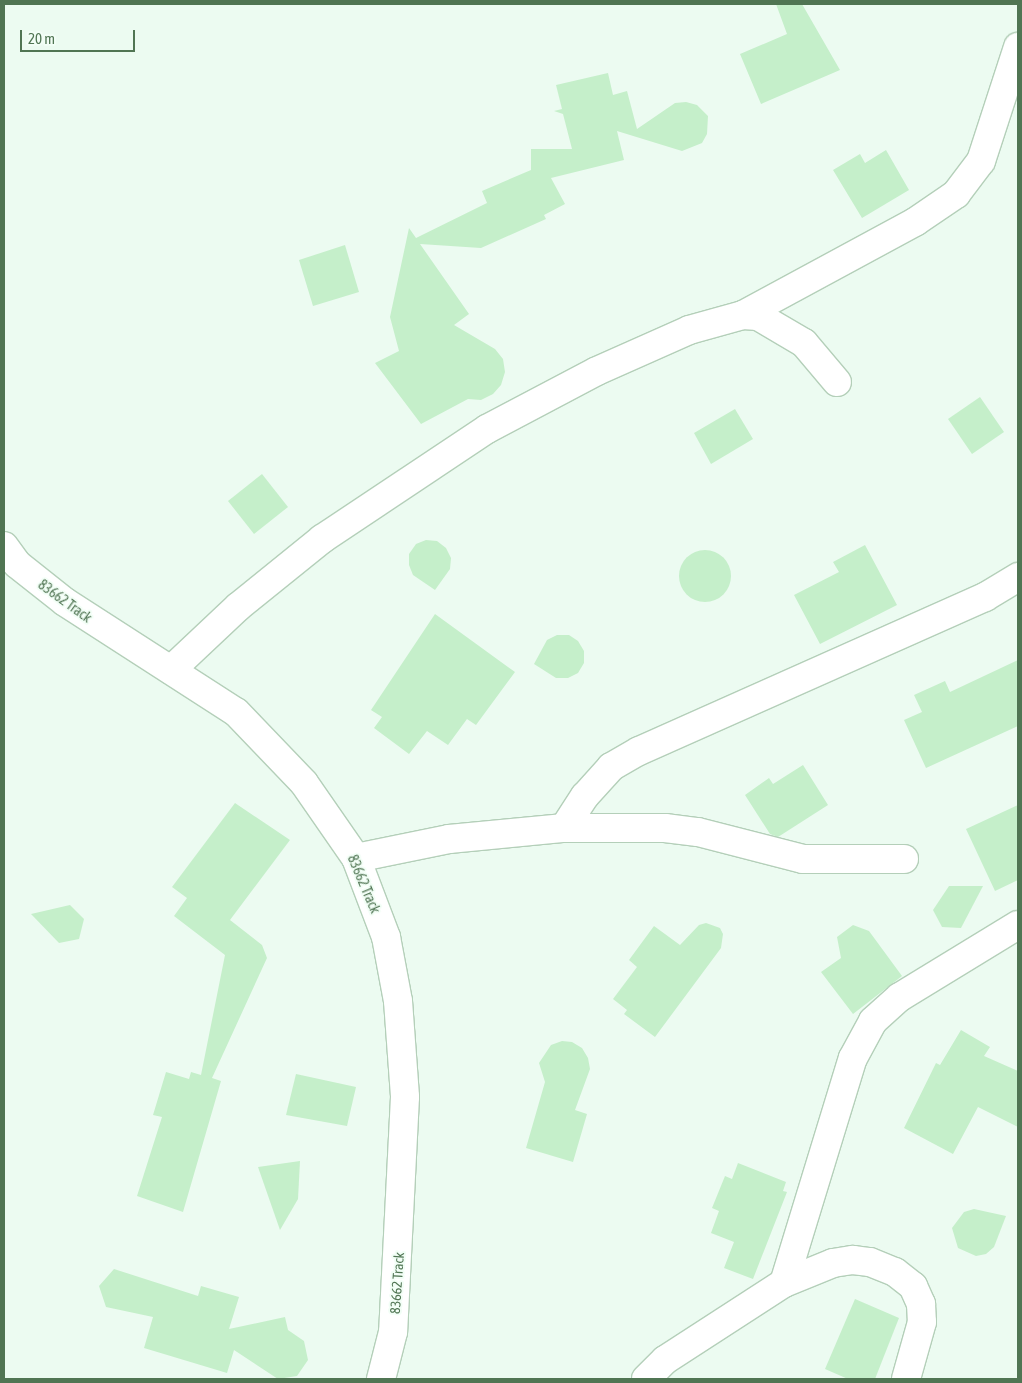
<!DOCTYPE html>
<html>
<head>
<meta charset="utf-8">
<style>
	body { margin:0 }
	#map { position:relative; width:1022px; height:1383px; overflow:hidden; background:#ecfbf1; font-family:"Asap Condensed",sans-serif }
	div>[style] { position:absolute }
	.building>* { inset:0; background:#c5efca }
	.round { border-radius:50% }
	.roads { filter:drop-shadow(1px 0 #b4cfb9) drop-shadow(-1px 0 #b4cfb9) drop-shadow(0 1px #b4cfb9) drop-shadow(0 -1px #b4cfb9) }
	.minor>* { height:28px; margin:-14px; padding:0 14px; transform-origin:14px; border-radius:14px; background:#fff }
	span { translate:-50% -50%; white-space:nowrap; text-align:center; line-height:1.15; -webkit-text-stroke:4px #f2fef6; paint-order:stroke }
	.street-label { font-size:14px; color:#507553 }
	.frame { position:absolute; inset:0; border:5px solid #507553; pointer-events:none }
	.scale { position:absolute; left:20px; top:30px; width:115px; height:22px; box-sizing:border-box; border:2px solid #507553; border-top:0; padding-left:6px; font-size:15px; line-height:18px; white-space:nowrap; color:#507553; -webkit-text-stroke:4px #f2fef6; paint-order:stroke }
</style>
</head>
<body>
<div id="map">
	<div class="building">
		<i style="clip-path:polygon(776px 4px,802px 4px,840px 70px,761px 104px,740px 54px,787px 34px)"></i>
		<i style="clip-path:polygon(608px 73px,613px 95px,627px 91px,637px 129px,675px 103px,686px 102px,697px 105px,708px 116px,707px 134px,702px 143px,682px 151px,617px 131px,624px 160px,551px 178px,565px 204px,544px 215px,546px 219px,481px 248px,420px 244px,469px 314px,454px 325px,495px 349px,503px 359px,505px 372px,501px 385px,493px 394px,481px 400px,468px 399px,421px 424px,375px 363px,399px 351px,390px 317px,409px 228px,416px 238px,487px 203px,482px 191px,531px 170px,531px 149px,572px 149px,563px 114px,554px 111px,562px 109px,556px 85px)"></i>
		<i style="clip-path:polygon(886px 150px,909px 190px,862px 218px,833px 170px,860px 154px,865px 163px)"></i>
		<i style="clip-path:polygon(345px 245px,359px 292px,313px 306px,299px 260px)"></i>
		<i style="clip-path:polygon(980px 397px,1004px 432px,972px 454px,948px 419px)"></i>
		<i style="clip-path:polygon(735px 409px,753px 439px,711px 464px,694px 433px)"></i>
		<i style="clip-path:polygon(262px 474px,288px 507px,254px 534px,228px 501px)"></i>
		<i style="clip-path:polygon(426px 540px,437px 541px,446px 548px,451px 558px,450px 569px,435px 590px,413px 575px,409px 565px,409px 554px,416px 544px)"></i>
		<i style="clip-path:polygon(865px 545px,897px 605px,820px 644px,794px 595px,839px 572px,833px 562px)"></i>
		<i class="round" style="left:679px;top:550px;width:52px;height:52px"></i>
		<i style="clip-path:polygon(435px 614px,515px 672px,476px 725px,467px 719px,448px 745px,427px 731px,409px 754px,374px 728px,382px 717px,371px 710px)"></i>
		<i style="clip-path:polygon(557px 635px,569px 635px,578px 641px,584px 651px,584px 663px,578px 673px,568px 678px,556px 678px,534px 664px,547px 640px)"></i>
		<i style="clip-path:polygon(1018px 660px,1018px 726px,926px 768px,904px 720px,922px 712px,914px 695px,945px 681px,950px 692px)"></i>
		<i style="clip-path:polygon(803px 765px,828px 805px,778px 837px,770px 834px,745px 795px,769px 778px,773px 784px)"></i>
		<i style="clip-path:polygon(235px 803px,290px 840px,230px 920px,262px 945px,267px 958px,212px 1078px,221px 1081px,183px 1212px,137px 1196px,162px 1117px,153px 1115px,166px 1072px,189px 1079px,191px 1072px,201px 1075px,225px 955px,174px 916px,187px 898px,172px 887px)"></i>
		<i style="clip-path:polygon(1018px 805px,1018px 880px,995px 891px,966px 829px)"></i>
		<i style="clip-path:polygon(949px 886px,983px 886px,961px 928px,942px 927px,933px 910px)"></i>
		<i style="clip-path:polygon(70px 905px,84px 919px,79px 939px,59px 943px,31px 914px)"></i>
		<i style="clip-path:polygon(706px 923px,720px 928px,723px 934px,721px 948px,655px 1037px,624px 1014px,627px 1010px,613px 999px,637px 967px,629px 960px,654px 926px,680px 945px,699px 925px)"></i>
		<i style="clip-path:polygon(853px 925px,869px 931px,902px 976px,853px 1014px,821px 972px,841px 958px,837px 937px)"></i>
		<i style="clip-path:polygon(961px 1030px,990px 1047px,984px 1056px,1018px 1071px,1018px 1127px,978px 1107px,953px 1154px,904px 1128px,936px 1063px,940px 1065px)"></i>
		<i style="clip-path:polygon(562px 1041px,572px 1042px,582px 1048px,588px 1058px,590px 1069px,575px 1110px,587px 1114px,573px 1162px,526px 1148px,545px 1082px,539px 1063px,551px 1045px)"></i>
		<i style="clip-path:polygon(296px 1074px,356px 1087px,347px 1126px,286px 1115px)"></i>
		<i style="clip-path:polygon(300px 1161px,298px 1199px,280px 1230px,258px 1167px)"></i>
		<i style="clip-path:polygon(738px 1163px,786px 1182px,783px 1191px,787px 1192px,753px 1279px,724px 1268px,734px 1242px,711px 1233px,719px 1211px,712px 1208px,725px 1176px,732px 1179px)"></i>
		<i style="clip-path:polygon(974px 1209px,1006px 1216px,994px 1247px,986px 1254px,976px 1256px,958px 1248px,952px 1228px,964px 1212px)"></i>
		<i style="clip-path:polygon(114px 1269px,198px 1296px,201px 1286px,239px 1297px,229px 1329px,285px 1317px,288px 1330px,304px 1341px,308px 1360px,297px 1376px,278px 1379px,234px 1350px,227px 1373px,144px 1348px,153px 1317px,106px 1307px,99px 1286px)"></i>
		<i style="clip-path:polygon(855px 1299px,899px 1318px,875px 1379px,848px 1379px,825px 1369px)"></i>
	</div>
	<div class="roads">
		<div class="minor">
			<i style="left:743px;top:315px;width:196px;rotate:-28.4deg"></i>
			<i style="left:915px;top:222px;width:50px;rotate:-34.3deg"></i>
			<i style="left:956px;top:194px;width:41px;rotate:-52.9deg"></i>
			<i style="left:981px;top:161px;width:120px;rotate:-72deg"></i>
			<i style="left:4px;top:546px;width:22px;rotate:54deg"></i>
			<i style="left:17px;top:564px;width:61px;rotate:38.4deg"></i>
			<i style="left:65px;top:602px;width:203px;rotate:32.8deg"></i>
			<i style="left:236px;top:712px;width:98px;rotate:46.2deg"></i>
			<i style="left:304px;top:783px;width:91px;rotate:55.3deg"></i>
			<i style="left:356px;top:858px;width:85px;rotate:69.2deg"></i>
			<i style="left:386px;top:937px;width:65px;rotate:79.4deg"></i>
			<i style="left:398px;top:1001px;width:96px;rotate:85.8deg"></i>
			<i style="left:405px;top:1097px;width:235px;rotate:92.9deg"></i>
			<i style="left:393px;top:1332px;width:49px;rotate:104.3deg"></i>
			<i style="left:171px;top:670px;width:93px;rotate:-43.3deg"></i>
			<i style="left:239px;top:606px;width:107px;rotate:-38.9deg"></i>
			<i style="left:322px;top:539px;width:198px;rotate:-33.7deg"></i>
			<i style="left:487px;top:429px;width:124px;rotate:-27.8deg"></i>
			<i style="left:597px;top:371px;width:101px;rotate:-24deg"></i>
			<i style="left:689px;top:330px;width:56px;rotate:-15.5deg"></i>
			<i style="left:743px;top:315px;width:15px;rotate:4deg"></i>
			<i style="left:758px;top:316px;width:53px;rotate:30.4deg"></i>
			<i style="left:804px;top:343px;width:51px;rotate:49.8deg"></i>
			<i style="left:564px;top:828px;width:38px;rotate:-57deg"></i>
			<i style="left:585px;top:796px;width:39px;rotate:-48deg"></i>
			<i style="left:611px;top:767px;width:32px;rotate:-30deg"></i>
			<i style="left:639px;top:751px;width:379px;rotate:-24deg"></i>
			<i style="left:985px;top:597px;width:39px;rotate:-31deg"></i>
			<i style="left:356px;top:858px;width:95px;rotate:-11.5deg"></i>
			<i style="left:449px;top:839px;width:116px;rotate:-5.5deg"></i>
			<i style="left:564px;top:828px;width:101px"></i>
			<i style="left:665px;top:828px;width:33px;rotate:7deg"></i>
			<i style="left:698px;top:832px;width:108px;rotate:14.4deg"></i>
			<i style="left:803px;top:859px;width:101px"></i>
			<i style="left:784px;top:1283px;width:235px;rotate:-73deg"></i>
			<i style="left:853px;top:1058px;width:42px;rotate:-61.6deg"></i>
			<i style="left:873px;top:1021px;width:36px;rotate:-42deg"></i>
			<i style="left:900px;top:997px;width:138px;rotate:-31.4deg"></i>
			<i style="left:646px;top:1379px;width:27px;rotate:-45deg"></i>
			<i style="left:665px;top:1360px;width:142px;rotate:-32.9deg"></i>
			<i style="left:784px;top:1283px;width:53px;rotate:-22.2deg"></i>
			<i style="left:833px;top:1263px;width:20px;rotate:-9deg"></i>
			<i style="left:853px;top:1260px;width:17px;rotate:7deg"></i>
			<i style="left:870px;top:1262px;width:27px;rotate:22deg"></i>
			<i style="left:895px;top:1272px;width:23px;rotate:38deg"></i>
			<i style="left:913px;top:1286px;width:20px;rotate:66deg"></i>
			<i style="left:921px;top:1304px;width:18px;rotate:87deg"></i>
			<i style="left:922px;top:1322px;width:59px;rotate:105.7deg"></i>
		</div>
	</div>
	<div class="street-label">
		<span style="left:65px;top:601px;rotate:36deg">83662 Track</span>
		<span style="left:364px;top:884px;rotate:67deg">83662 Track</span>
		<span style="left:397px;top:1283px;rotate:-86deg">83662 Track</span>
	</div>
	<div class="frame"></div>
	<div class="scale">20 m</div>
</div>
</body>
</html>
